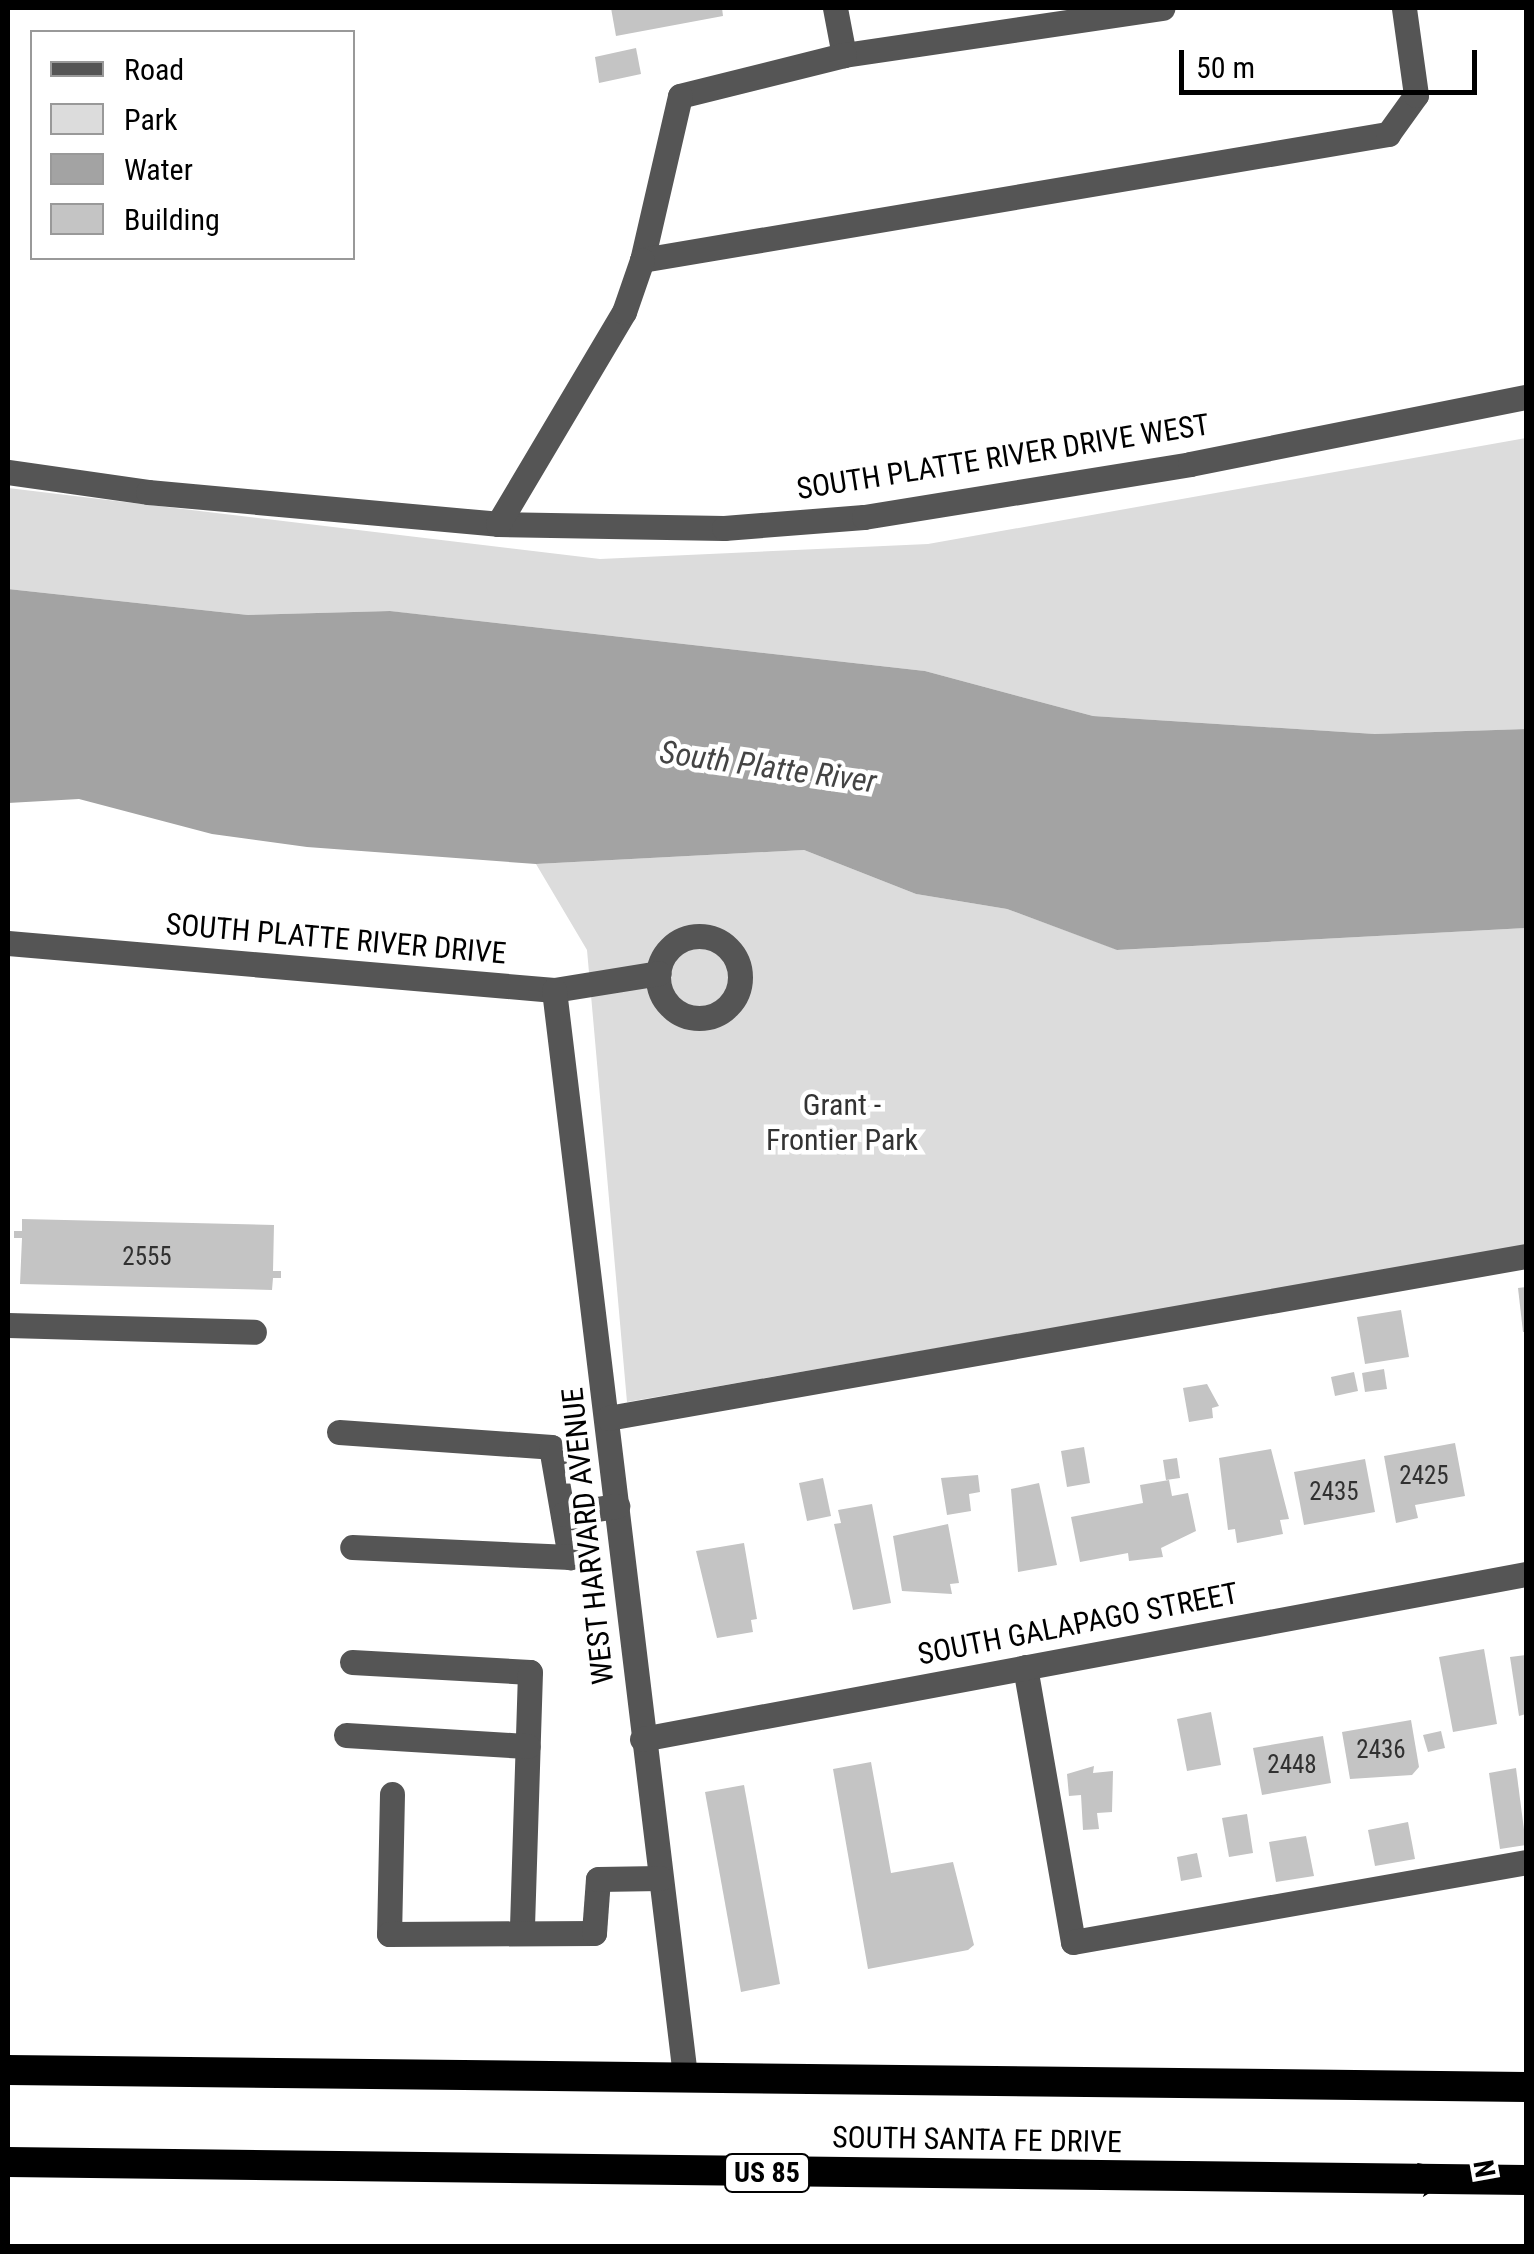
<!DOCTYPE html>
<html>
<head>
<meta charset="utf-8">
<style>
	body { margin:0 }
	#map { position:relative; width:1534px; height:2254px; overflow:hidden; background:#fff; font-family:"Roboto Condensed",sans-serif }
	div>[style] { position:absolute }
	.green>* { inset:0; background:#dcdcdc }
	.water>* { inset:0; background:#a3a3a3 }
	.building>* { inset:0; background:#c4c4c4 }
	.minor>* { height:25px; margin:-12.5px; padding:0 12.5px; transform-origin:12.5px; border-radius:12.5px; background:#555 }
	.minor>.ring { margin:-12.5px; padding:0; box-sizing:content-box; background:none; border:25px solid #555; border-radius:50% }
	.highway>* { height:30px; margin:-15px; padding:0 15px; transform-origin:15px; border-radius:15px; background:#000 }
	span { translate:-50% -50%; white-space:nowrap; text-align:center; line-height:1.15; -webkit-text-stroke:9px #fff; paint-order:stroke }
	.number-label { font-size:25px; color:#313131 }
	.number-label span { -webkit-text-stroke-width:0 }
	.shield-label span { padding:2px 8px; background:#fff; border:2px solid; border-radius:8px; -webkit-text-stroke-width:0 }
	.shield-label { font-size:28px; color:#000; font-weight:700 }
	.street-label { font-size:30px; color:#000 }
	.park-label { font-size:30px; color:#333 }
	.water-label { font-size:32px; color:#444; font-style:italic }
	.frame { position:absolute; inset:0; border:10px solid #000; pointer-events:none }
	.legend { position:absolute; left:30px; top:30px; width:325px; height:230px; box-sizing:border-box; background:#fff; border:2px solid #999; margin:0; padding:12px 18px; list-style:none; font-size:30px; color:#000 }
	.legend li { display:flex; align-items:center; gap:20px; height:50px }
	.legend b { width:50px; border:2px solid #999 }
	.north { position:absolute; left:1404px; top:2124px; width:100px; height:100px; -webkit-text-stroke:8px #fff; paint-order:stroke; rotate:80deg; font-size:28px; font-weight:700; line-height:40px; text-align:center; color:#000 }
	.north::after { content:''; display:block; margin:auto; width:35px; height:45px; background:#000; clip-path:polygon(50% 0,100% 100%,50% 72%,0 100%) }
	.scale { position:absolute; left:1179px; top:50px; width:298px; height:45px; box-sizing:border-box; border:5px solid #000; border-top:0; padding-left:12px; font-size:30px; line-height:35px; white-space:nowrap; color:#000; -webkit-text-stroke:8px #fff; paint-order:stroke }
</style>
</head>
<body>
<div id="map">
	<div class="green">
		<i style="clip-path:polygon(1526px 438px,1526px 729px,1375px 734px,1093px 716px,925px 671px,389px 611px,248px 615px,8px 589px,8px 488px,600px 559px,928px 544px)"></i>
		<i style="clip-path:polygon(804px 850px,916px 894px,1007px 909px,1118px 950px,1526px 928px,1526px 1246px,627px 1402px,587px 950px,536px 864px)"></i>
	</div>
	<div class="water">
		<i style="clip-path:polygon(8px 589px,248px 615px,390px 611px,925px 671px,1093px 716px,1375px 734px,1526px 729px,1526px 928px,1117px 950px,1007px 909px,916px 894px,804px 850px,536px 864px,307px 847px,212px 834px,79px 799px,8px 803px)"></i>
	</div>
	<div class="building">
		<i style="clip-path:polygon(611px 8px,722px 8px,723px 16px,616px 36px)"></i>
		<i style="clip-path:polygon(636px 48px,641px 74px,599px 83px,595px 57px)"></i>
		<i style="clip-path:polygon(22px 1219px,274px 1225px,273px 1271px,281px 1271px,281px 1278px,273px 1278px,272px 1290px,20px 1284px,22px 1238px,14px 1238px,14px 1231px,22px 1231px)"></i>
		<i style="clip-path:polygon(1526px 1287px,1526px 1332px,1523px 1332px,1518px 1288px)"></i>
		<i style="clip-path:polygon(1401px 1310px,1409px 1357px,1365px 1364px,1357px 1317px)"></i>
		<i style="clip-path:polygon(1384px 1369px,1387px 1389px,1365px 1392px,1362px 1373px)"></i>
		<i style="clip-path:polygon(1354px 1372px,1358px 1391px,1335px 1396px,1331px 1377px)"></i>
		<i style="clip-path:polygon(1207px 1384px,1219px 1406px,1212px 1408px,1213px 1418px,1189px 1422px,1183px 1388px)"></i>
		<i style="clip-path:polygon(1455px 1443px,1465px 1496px,1415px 1505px,1418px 1518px,1396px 1523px,1384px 1456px)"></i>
		<i style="clip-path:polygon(1084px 1447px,1090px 1483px,1067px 1487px,1061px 1451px)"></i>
		<i style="clip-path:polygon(1271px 1449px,1289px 1519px,1280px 1520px,1283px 1534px,1237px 1543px,1235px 1529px,1228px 1530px,1219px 1458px)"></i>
		<i style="clip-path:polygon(1177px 1458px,1180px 1478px,1166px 1480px,1163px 1460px)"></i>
		<i style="clip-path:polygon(1365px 1459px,1375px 1512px,1304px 1525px,1294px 1472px)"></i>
		<i style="clip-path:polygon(978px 1475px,980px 1492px,969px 1494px,971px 1511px,947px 1515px,941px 1478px)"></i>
		<i style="clip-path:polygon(823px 1478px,831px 1516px,807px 1521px,799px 1483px)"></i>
		<i style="clip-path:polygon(1169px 1480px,1172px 1496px,1188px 1493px,1196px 1531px,1161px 1548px,1163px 1557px,1129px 1561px,1128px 1553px,1080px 1562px,1071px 1517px,1143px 1503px,1140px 1485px)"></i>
		<i style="clip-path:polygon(1039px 1483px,1057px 1565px,1018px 1572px,1011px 1489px)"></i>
		<i style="clip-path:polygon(872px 1504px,891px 1603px,853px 1610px,834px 1524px,841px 1523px,838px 1510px)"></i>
		<i style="clip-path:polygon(948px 1524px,959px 1583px,950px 1584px,952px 1594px,902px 1591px,893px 1536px)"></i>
		<i style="clip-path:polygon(744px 1543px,757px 1619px,751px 1620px,753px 1632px,717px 1638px,696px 1551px)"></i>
		<i style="clip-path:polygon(1484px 1649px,1497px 1724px,1453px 1732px,1439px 1657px)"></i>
		<i style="clip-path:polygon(1526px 1655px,1526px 1714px,1519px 1716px,1510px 1657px)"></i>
		<i style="clip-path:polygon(1211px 1712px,1221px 1765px,1187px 1771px,1177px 1719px)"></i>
		<i style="clip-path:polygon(1411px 1720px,1419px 1767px,1412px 1775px,1350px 1779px,1342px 1732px)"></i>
		<i style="clip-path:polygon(1441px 1731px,1445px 1748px,1428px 1752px,1423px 1735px)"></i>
		<i style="clip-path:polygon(1323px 1736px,1331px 1783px,1262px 1795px,1253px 1748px)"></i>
		<i style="clip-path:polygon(871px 1762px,891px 1873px,953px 1862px,974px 1945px,968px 1950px,868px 1969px,833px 1769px)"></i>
		<i style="clip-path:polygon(1094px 1766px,1093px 1773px,1113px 1771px,1112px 1812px,1097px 1813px,1099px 1829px,1083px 1830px,1081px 1795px,1069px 1796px,1067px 1774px)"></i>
		<i style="clip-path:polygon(1516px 1768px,1526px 1845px,1500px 1849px,1489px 1773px)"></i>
		<i style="clip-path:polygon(744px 1785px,780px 1984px,741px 1992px,705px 1792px)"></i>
		<i style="clip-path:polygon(1247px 1814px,1253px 1853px,1229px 1857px,1222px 1818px)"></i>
		<i style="clip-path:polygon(1408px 1822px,1415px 1859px,1375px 1866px,1368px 1830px)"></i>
		<i style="clip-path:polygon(1306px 1836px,1314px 1876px,1276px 1882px,1269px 1842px)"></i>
		<i style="clip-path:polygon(1197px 1853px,1202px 1877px,1181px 1881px,1177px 1857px)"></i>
	</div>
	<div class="minor">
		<i style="left:835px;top:8px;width:48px;rotate:79.2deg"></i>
		<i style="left:844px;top:55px;width:322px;rotate:-8.4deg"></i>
		<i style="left:844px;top:55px;width:169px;rotate:166deg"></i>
		<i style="left:680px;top:96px;width:168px;rotate:103deg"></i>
		<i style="left:642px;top:260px;width:757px;rotate:-9.59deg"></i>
		<i style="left:1388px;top:134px;width:48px;rotate:-54.3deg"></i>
		<i style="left:1416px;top:95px;width:88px;rotate:-97.9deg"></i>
		<i style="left:8px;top:472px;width:141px;rotate:8.1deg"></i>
		<i style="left:148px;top:492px;width:351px;rotate:5.2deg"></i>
		<i style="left:498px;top:524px;width:226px;rotate:1deg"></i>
		<i style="left:724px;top:528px;width:140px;rotate:-4.5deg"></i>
		<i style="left:864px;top:517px;width:330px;rotate:-9.2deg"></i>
		<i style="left:1190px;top:464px;width:343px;rotate:-11.3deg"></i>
		<i style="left:498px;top:524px;width:247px;rotate:-59.3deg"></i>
		<i style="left:624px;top:312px;width:55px;rotate:-70.9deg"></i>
		<i class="ring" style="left:658px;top:936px;width:57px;height:57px"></i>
		<i style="left:8px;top:943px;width:548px;rotate:4.92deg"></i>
		<i style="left:554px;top:990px;width:106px;rotate:-9.2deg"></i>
		<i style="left:554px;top:990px;width:1094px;rotate:83.12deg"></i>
		<i style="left:8px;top:1325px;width:246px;rotate:1.6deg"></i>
		<i style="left:608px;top:1418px;width:932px;rotate:-10.01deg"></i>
		<i style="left:339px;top:1432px;width:213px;rotate:4deg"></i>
		<i style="left:551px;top:1447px;width:112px;rotate:80.2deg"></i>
		<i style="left:570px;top:1557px;width:218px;rotate:-177.4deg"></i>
		<i style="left:563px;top:1514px;width:55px;rotate:-8.4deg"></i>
		<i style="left:352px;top:1662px;width:178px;rotate:3.2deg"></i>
		<i style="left:530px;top:1672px;width:261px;rotate:91.8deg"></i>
		<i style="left:1025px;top:1667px;width:279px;rotate:80.1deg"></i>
		<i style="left:1073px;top:1942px;width:460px;rotate:-10deg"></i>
		<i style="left:346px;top:1735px;width:182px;rotate:3.5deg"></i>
		<i style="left:642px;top:1739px;width:899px;rotate:-10.57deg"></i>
		<i style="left:392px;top:1794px;width:140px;rotate:91.2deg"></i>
		<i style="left:389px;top:1934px;width:205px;rotate:-0.3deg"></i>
		<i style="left:594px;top:1933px;width:54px;rotate:-85.8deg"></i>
		<i style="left:598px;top:1879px;width:62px;rotate:-0.9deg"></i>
	</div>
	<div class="highway">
		<i style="left:8px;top:2070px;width:1518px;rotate:0.64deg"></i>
		<i style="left:8px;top:2162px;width:1518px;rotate:0.68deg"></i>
	</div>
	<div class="number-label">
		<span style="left:147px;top:1257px">2555</span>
		<span style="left:1424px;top:1476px">2425</span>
		<span style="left:1334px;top:1492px">2435</span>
		<span style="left:1381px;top:1750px">2436</span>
		<span style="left:1292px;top:1765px">2448</span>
	</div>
	<div class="shield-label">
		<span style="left:767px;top:2173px">US 85</span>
	</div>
	<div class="street-label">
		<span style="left:1003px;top:457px;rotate:-9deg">SOUTH PLATTE RIVER DRIVE WEST</span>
		<span style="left:336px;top:939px;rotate:5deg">SOUTH PLATTE RIVER DRIVE</span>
		<span style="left:588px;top:1536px;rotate:-96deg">WEST HARVARD AVENUE</span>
		<span style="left:1078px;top:1624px;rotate:-11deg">SOUTH GALAPAGO STREET</span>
		<span style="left:977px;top:2140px;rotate:1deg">SOUTH SANTA FE DRIVE</span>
	</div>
	<div class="park-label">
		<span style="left:842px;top:1122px">Grant -<br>Frontier Park</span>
	</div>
	<div class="water-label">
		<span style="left:768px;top:767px;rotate:8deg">South Platte River</span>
	</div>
	<div class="frame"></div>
	<ul class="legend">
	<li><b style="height:12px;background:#555"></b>Road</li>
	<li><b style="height:28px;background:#dcdcdc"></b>Park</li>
	<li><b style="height:28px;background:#a3a3a3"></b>Water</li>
	<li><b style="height:28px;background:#c4c4c4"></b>Building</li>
	</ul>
	<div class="north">N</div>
	<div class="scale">50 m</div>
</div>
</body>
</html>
